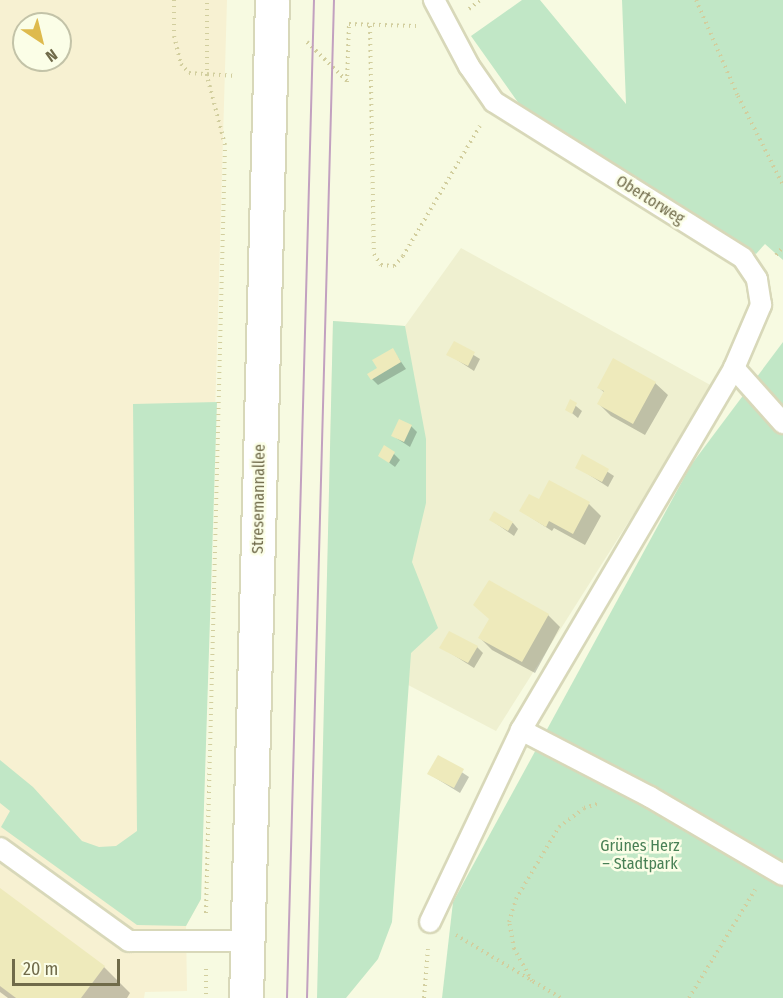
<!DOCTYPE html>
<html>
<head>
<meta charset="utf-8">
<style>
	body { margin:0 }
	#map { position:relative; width:783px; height:998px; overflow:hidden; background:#f7fae1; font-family:"Fira Sans Condensed",sans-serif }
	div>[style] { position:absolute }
	.residential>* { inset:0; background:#eff0d0 }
	.commercial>* { inset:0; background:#f7f1d2 }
	.green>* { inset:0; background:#c1e7c6 }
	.shadow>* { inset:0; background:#0003 }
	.building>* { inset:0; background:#eeeabb }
	.path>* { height:4px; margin-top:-2px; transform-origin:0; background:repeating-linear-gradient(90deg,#d2ce9e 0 1.5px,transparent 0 6px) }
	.roads { filter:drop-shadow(2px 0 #d8d8b9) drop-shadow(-2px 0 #d8d8b9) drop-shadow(0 2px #d8d8b9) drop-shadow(0 -2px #d8d8b9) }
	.lane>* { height:20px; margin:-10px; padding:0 10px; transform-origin:10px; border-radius:10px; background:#fff }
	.secondary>* { height:33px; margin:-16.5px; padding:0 16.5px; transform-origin:16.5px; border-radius:16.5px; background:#fff }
	.tram>* { height:1.5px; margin:-0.75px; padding:0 0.75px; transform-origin:0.75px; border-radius:0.75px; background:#c2a1c0 }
	span { translate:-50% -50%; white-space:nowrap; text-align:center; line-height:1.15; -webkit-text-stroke:5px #fbfee7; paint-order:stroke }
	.street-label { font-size:16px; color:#706b4a }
	.park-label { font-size:16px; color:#488055 }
	.north { position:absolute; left:12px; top:12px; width:60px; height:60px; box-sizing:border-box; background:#fbfee7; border:2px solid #c3c3a8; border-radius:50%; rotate:145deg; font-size:16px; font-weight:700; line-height:24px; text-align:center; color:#706b4a }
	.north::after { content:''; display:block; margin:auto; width:21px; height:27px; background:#deba4d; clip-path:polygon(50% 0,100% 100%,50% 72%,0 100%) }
	.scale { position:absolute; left:12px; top:959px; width:108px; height:27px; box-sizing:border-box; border:3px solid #706b4a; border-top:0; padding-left:8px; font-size:18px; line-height:21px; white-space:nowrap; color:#706b4a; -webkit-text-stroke:4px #fbfee7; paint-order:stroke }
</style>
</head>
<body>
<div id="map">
	<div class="residential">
		<i style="clip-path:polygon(461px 248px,714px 387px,496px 731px,326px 642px,333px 321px,405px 326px)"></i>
	</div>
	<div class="commercial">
		<i style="clip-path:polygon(evenodd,0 0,227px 0,201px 899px,186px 926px,187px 991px,145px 992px,144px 998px,0 998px,0 0,24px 24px,60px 24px,60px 60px,24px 60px,24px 24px)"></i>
	</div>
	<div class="green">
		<i style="clip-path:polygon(522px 0,540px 0,626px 104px,622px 0,783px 0,783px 260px,765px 244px,756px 254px,527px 115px,471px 36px)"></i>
		<i style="clip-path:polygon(333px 321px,405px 326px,426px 439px,426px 503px,412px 562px,438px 628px,411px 653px,392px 922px,378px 959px,346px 998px,317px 998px)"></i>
		<i style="clip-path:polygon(783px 342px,783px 998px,442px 998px,453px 902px,691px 465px)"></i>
		<i style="clip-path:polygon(217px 402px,201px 899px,186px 926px,137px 925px,1px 827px,10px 811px,0 803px,0 760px,33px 787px,82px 841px,99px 847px,116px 846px,137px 831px,133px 404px)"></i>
	</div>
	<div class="shadow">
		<i style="clip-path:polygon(454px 343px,480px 359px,474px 371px,448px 354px)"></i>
		<i style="clip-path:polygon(393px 350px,406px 369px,378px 385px,372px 379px)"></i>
		<i style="clip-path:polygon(614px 360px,655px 383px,668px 395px,645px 435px,611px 416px,599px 404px,605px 393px,599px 388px)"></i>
		<i style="clip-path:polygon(571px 402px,582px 411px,578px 418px,567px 409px)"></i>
		<i style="clip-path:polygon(411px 426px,417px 432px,410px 447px,393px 436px)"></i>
		<i style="clip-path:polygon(394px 454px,400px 460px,395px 467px,379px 455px)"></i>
		<i style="clip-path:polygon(583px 456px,614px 476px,608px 487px,577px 467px)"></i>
		<i style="clip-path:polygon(550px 482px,589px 504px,601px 516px,585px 545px,554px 528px,552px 531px,521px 511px,545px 503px)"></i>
		<i style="clip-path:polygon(491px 520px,513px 523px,518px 529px,514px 536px)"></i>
		<i style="clip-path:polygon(548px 615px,560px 627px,535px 673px,492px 650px,480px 638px,491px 619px)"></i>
		<i style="clip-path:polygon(441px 647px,477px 647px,483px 653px,474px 668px)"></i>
		<i style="clip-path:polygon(439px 757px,469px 777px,460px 793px,429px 774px)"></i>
		<i style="clip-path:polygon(0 890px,104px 967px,130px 993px,127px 998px,8px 998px,0 992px)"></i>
	</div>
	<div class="building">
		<i style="clip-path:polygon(454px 341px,475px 352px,468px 366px,446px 355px)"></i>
		<i style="clip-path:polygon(393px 348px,401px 362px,371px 380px,367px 374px,377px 368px,372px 360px)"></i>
		<i style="clip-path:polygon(613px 358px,656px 382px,633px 424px,597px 404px,604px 391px,597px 388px)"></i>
		<i style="clip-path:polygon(570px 399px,577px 403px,572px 414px,565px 410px)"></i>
		<i style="clip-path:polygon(399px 419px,412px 425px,404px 442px,391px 436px)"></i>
		<i style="clip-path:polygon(384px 445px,395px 452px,389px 463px,378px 456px)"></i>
		<i style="clip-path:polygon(582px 454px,609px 469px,602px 482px,575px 468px)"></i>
		<i style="clip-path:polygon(549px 480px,590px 502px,573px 534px,549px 521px,546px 527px,519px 511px,529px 494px,539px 499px)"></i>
		<i style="clip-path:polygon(494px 511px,513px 522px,508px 531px,489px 520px)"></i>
		<i style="clip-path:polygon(489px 580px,549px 614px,522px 662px,478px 638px,489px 619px,473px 605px)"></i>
		<i style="clip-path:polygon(449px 631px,478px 646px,468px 663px,439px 648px)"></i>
		<i style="clip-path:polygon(438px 755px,464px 769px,454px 788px,427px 774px)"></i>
		<i style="clip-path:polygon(0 888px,105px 966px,81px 998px,16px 998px,0 986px)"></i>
	</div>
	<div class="path">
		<i style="left:174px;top:0;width:36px;rotate:90deg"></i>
		<i style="left:174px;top:36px;width:29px;rotate:76deg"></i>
		<i style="left:181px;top:64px;width:12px;rotate:48deg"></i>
		<i style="left:189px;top:73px;width:47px;rotate:3.7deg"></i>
		<i style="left:696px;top:0;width:105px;rotate:66.4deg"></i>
		<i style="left:738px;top:96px;width:100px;rotate:63.2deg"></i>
		<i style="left:469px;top:9px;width:14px;rotate:-39deg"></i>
		<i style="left:370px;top:26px;width:228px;rotate:89deg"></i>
		<i style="left:374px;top:254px;width:13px;rotate:58deg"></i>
		<i style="left:381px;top:265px;width:13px;rotate:4deg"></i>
		<i style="left:394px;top:266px;width:13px;rotate:-48deg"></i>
		<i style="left:403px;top:256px;width:151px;rotate:-59.4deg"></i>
		<i style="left:307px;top:42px;width:56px;rotate:44.3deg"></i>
		<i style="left:347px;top:82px;width:58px;rotate:-88deg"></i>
		<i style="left:349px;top:24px;width:67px;rotate:1.7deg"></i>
		<i style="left:776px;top:255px;width:11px;rotate:-49deg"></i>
		<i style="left:206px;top:913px;width:768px;rotate:-88.58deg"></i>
		<i style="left:225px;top:145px;width:71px;rotate:-104.6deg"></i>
		<i style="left:207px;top:76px;width:76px;rotate:-90deg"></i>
		<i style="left:456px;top:935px;width:122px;rotate:31deg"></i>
		<i style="left:206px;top:969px;width:29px;rotate:90deg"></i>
		<i style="left:532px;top:981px;width:37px;rotate:-119deg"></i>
		<i style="left:514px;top:949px;width:27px;rotate:-100deg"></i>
		<i style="left:509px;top:922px;width:24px;rotate:-73deg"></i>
		<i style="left:516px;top:899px;width:84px;rotate:-59.2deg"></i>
		<i style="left:559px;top:827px;width:31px;rotate:-37deg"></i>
		<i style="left:584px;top:808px;width:16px;rotate:-18deg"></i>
		<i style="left:424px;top:998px;width:49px;rotate:-85.3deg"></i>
		<i style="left:689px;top:998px;width:127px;rotate:-58.6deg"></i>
	</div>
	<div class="roads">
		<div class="lane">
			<i style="left:734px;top:368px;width:74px;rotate:48.3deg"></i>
			<i style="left:521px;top:730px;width:145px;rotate:27.4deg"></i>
			<i style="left:650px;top:797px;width:154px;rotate:30.4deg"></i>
			<i style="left:0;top:848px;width:159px;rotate:35.8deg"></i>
			<i style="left:129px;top:941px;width:119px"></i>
			<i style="left:430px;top:922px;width:212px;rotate:-64.6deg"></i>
			<i style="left:521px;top:730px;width:420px;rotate:-59.5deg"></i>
			<i style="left:734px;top:368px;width:69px;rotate:-66.8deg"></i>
			<i style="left:761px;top:305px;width:26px;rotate:-99deg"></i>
			<i style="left:757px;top:279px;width:25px;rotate:-124deg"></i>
			<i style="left:743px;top:258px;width:294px;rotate:-147.9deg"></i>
			<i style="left:494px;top:102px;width:44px;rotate:-124.8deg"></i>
			<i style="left:469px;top:66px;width:75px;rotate:-117.9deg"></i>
		</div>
		<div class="secondary">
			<i style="left:246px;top:998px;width:998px;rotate:-88.51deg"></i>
		</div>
	</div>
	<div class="tram">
		<i style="left:287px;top:998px;width:998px;rotate:-88.45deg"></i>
		<i style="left:307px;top:998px;width:998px;rotate:-88.45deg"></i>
	</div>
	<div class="street-label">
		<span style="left:650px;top:200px;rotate:32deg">Obertorweg</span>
		<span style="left:259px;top:499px;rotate:-89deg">Stresemannallee</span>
	</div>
	<div class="park-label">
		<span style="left:640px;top:855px">Grünes Herz<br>– Stadtpark</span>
	</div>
	<div class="north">N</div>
	<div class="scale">20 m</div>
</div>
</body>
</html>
